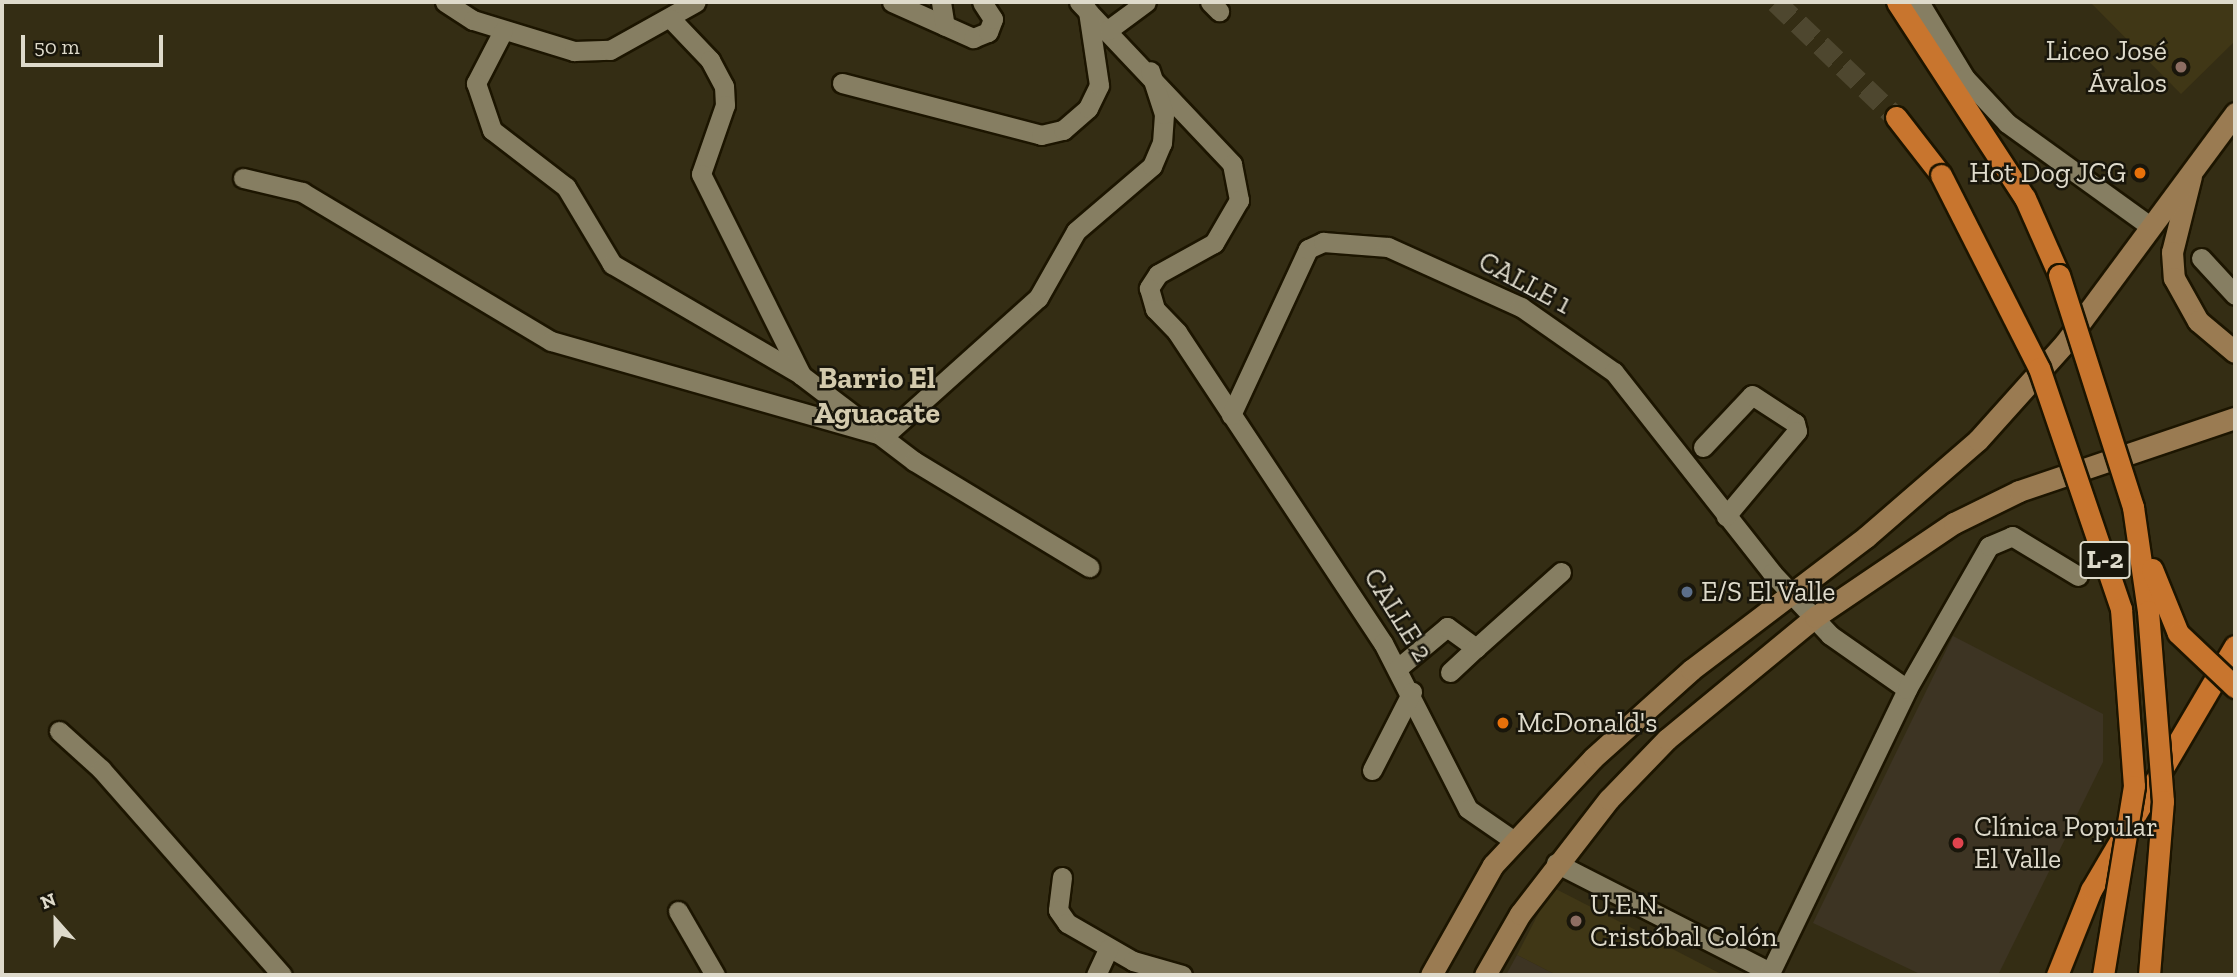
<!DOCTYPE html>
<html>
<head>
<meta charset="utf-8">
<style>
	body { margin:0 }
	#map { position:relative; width:2237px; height:977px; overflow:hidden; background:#342d14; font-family:"Zilla Slab",serif }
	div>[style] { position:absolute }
	.built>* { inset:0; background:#403716 }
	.medical>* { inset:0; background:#3d3423 }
	.motorway-tunnel>* { height:21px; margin-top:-10.5px; transform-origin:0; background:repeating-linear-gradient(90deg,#4e472f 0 21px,transparent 0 31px) }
	.roads { filter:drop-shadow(2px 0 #1c1500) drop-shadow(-2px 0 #1c1500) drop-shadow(0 2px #1c1500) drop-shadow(0 -2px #1c1500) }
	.minor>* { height:19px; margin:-9.5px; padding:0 9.5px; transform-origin:9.5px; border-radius:9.5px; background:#867e62 }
	.secondary>* { height:21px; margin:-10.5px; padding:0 10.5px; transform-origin:10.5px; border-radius:10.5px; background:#9a7b52 }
	.motorway>* { height:21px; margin:-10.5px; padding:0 10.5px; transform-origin:10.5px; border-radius:10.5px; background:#c8752e }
	.bridges { filter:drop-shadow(2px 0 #1c1500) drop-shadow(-2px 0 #1c1500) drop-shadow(0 2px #1c1500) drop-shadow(0 -2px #1c1500) }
	.motorway-bridge>* { height:21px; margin:-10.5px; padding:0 10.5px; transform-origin:10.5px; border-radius:10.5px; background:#c8752e }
	.dots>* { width:19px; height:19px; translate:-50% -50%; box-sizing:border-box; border:4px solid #19160b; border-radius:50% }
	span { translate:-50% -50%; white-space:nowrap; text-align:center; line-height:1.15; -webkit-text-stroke:5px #19160b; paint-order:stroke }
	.shield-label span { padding:2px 5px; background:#19160b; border:2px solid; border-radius:5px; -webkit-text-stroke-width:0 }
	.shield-label { font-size:26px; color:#dedacb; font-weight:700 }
	.poi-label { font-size:28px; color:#dedacb }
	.right { translate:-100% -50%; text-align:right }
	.left { translate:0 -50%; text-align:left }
	.street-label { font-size:28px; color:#dedacb }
	.neighbourhood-label { font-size:30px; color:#d3caad; font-weight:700 }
	.frame { position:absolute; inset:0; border:4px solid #dedacb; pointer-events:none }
	.north { position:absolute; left:21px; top:886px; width:70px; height:70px; -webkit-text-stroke:5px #19160b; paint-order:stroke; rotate:339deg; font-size:19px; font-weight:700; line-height:28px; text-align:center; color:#dedacb }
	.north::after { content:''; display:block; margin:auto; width:24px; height:32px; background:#dedacb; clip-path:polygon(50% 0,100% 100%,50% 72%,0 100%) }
	.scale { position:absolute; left:21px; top:35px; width:142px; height:32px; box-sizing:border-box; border:4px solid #dedacb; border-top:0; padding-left:9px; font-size:21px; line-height:24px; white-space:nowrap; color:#dedacb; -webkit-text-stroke:5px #19160b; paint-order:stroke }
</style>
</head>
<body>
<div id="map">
	<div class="built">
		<i style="clip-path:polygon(2090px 2px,2235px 2px,2235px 41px,2181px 94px)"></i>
		<i style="clip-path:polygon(1552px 887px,1723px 975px,1556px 975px,1517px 955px)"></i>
	</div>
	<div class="medical">
		<i style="clip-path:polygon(1953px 636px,2103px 714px,2103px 762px,1998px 975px,1922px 975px,1813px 923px)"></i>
		<i style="clip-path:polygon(1517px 955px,1556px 975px,1506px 975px)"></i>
	</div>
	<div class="motorway-tunnel">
		<i style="left:1776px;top:2px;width:166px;rotate:43.8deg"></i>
	</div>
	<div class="roads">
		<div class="minor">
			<i style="left:445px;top:2px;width:33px;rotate:33deg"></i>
			<i style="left:473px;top:20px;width:106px;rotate:17.1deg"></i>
			<i style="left:574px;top:51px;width:36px;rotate:-2deg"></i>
			<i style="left:610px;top:50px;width:98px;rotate:-29.2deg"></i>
			<i style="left:892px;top:2px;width:89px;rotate:24deg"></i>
			<i style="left:973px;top:38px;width:16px;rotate:-22deg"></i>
			<i style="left:988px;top:32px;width:14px;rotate:-69deg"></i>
			<i style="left:993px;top:19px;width:20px;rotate:-123deg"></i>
			<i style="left:941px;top:2px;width:24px;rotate:81deg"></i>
			<i style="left:1079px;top:2px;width:223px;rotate:46.6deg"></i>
			<i style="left:1232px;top:164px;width:37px;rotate:79deg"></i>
			<i style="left:1239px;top:200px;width:50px;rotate:120.2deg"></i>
			<i style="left:1214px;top:243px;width:64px;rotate:151deg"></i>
			<i style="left:1158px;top:274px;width:17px;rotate:123deg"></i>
			<i style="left:1149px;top:288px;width:22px;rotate:74deg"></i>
			<i style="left:1155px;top:309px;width:32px;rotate:46deg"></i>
			<i style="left:1177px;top:332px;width:373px;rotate:56.5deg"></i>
			<i style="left:1383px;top:643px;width:186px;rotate:62.9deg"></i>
			<i style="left:1468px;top:809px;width:55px;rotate:34.6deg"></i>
			<i style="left:1210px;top:2px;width:13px;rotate:45deg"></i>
			<i style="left:1919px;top:2px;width:89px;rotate:58.8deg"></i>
			<i style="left:1965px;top:78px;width:62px;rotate:47deg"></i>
			<i style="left:2007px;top:123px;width:176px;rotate:35.8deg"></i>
			<i style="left:671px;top:19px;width:57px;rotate:46.4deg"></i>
			<i style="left:710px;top:60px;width:30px;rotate:62deg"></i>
			<i style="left:724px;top:86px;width:19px;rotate:87deg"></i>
			<i style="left:725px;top:105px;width:73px;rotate:109.2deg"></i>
			<i style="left:701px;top:174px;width:225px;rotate:63.5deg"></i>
			<i style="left:801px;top:375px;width:142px;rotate:37.3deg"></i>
			<i style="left:914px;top:461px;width:205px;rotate:31.2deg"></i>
			<i style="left:1108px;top:30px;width:47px;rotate:-36.4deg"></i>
			<i style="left:503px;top:31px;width:59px;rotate:117.4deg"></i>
			<i style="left:476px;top:83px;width:50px;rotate:71.2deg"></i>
			<i style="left:492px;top:130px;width:93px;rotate:37.6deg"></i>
			<i style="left:566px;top:187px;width:90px;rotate:59.1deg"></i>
			<i style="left:612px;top:264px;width:218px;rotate:30.3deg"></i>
			<i style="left:842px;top:83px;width:206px;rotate:14.6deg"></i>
			<i style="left:1041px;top:135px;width:23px;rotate:-13deg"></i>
			<i style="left:1063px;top:130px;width:33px;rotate:-41deg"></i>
			<i style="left:1088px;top:108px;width:25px;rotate:-64deg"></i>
			<i style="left:1099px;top:85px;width:75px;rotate:-98.5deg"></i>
			<i style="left:243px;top:178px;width:61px;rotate:13.3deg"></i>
			<i style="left:302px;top:192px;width:290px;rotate:30.9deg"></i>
			<i style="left:551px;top:341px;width:346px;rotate:15.9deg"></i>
			<i style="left:884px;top:436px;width:207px;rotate:-41.9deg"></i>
			<i style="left:1038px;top:298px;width:77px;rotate:-60.4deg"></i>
			<i style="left:1076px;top:231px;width:100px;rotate:-40.5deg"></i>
			<i style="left:1152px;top:166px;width:25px;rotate:-67deg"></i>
			<i style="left:1162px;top:143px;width:29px;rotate:-86deg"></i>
			<i style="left:1164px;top:114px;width:45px;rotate:-108deg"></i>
			<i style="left:2201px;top:258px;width:50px;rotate:47.4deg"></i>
			<i style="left:1231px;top:415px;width:183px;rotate:-65.1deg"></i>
			<i style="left:1308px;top:249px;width:17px;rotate:-25deg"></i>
			<i style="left:1323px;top:242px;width:65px;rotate:4.4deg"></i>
			<i style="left:1388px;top:247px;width:146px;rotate:24.3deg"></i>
			<i style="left:1521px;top:307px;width:113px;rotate:35deg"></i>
			<i style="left:1614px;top:372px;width:256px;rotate:51.8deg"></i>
			<i style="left:1772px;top:573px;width:85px;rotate:46.9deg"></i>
			<i style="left:1830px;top:635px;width:94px;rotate:35deg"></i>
			<i style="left:1703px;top:447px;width:71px;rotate:-46.7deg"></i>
			<i style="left:1752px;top:395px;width:51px;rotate:33.1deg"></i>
			<i style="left:1795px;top:423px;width:8px;rotate:76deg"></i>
			<i style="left:1797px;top:431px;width:111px;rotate:129.9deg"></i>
			<i style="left:1398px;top:668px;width:64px;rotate:-39.9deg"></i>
			<i style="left:1447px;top:627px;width:36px;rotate:36deg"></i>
			<i style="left:1476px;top:648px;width:114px;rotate:-41.8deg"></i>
			<i style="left:1450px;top:672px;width:35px;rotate:-43deg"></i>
			<i style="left:59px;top:731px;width:57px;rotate:42.1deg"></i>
			<i style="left:101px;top:769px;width:274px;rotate:48.7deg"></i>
			<i style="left:1372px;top:770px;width:88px;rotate:-62.9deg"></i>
			<i style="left:1556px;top:863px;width:240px;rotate:27deg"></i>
			<i style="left:1062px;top:877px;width:33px;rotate:97deg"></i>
			<i style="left:1058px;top:910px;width:16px;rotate:55deg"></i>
			<i style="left:1067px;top:923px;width:76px;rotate:29.9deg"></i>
			<i style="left:1133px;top:961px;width:51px;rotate:15.9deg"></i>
			<i style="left:678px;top:911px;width:74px;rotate:60deg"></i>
			<i style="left:1096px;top:975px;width:29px;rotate:-65deg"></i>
			<i style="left:1769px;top:975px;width:318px;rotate:-64.2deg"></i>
			<i style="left:1907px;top:689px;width:165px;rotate:-60.2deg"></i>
			<i style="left:1989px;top:546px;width:25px;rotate:-23deg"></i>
			<i style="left:2012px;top:536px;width:77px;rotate:31.2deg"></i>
		</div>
		<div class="secondary">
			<i style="left:2191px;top:176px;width:78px;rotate:104deg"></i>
			<i style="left:2172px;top:252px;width:26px;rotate:86deg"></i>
			<i style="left:2174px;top:278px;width:49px;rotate:60.8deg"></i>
			<i style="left:2198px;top:321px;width:48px;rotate:40deg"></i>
			<i style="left:1431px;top:975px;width:126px;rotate:-60.6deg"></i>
			<i style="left:1493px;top:865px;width:146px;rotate:-46.9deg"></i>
			<i style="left:1593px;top:758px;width:132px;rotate:-41.9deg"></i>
			<i style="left:1691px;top:670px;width:220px;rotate:-37.2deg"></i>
			<i style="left:1866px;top:537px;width:148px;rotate:-40.9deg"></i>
			<i style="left:1978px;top:440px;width:130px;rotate:-48.1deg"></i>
			<i style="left:2065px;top:343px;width:286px;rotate:-53.5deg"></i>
			<i style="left:1485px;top:975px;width:70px;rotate:-60.2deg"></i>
			<i style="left:1520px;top:914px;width:145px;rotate:-52.3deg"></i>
			<i style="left:1609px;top:799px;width:83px;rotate:-46deg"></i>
			<i style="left:1667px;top:739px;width:192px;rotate:-39.5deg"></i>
			<i style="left:1815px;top:617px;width:168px;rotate:-34.1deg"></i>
			<i style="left:1954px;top:523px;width:72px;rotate:-26.2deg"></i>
			<i style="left:2019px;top:491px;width:228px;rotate:-18.7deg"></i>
		</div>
		<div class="motorway">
			<i style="left:1897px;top:2px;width:234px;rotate:56.9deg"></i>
			<i style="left:2025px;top:198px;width:84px;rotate:66.2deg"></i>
			<i style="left:1896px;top:117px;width:73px;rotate:52.2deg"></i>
			<i style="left:2057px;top:975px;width:92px;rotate:-68.2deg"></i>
			<i style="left:2091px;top:890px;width:283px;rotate:-59.5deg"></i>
		</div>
	</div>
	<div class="bridges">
		<div class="motorway-bridge">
			<i style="left:1941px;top:175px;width:216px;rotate:63.1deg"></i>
			<i style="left:2039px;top:368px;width:255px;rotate:71.2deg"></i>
			<i style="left:2121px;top:609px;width:177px;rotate:85.8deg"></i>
			<i style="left:2134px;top:786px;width:192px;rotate:99.3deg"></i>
			<i style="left:2059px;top:275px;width:244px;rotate:72.3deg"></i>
			<i style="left:2133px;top:507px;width:105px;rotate:81.8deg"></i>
			<i style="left:2148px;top:611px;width:191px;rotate:85.5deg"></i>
			<i style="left:2163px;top:801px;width:175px;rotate:94.6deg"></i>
			<i style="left:2152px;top:569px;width:69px;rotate:67.9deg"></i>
			<i style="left:2178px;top:633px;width:79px;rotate:43.5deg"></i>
		</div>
	</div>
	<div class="dots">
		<i style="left:2181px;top:67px;background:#8d6e63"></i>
		<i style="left:2140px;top:173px;background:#e8710a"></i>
		<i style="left:1687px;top:592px;background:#5c6f8a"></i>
		<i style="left:1503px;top:723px;background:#e8710a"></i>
		<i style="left:1958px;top:843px;background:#e0444e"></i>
		<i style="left:1576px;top:921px;background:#8d6e63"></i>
	</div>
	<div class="shield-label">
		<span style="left:2105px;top:560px">L-2</span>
	</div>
	<div class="poi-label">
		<span class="right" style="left:2167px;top:67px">Liceo José<br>Ávalos</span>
		<span class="right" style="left:2126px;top:173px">Hot Dog JCG</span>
		<span class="left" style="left:1701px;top:592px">E/S El Valle</span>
		<span class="left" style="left:1517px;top:723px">McDonald's</span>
		<span class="left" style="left:1974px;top:843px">Clínica Popular<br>El Valle</span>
		<span class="left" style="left:1590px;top:921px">U.E.N.<br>Cristóbal Colón</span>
	</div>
	<div class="street-label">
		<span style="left:1525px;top:283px;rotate:28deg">CALLE 1</span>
		<span style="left:1398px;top:615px;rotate:58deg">CALLE 2</span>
	</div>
	<div class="neighbourhood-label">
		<span style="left:877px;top:395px">Barrio El<br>Aguacate</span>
	</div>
	<div class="frame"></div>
	<div class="north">N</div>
	<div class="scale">50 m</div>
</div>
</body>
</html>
